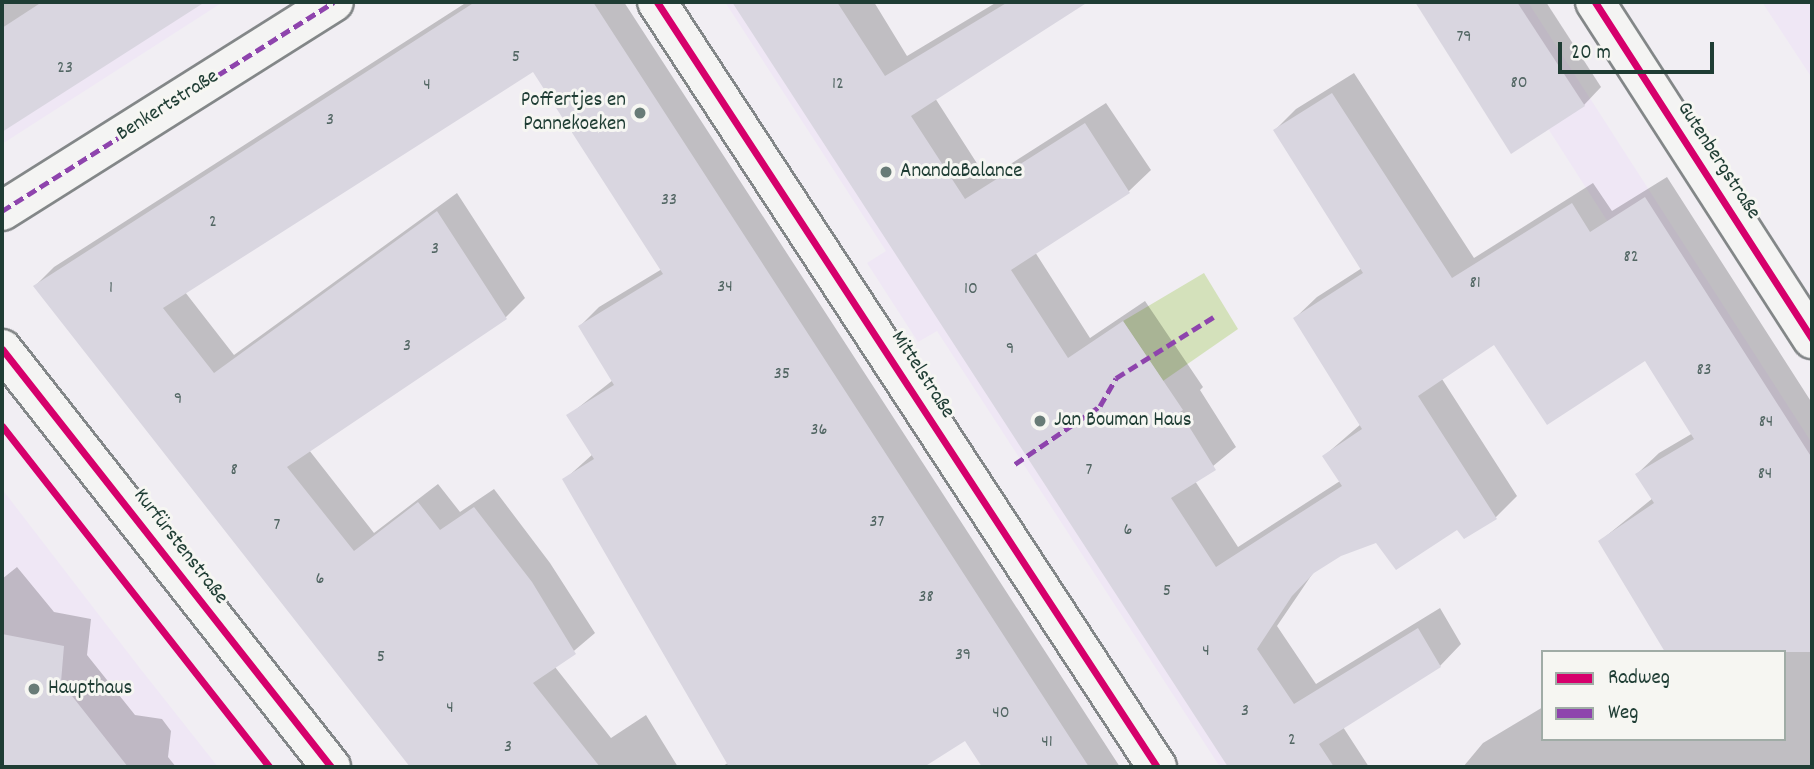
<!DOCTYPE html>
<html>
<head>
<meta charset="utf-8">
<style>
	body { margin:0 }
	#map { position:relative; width:1814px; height:769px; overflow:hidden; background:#f1eef3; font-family:Dekko,sans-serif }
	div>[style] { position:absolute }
	.built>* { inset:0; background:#efe7f5 }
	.green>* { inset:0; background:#d4e1bb }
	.shadow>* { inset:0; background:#0003 }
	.building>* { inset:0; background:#d9d6e0 }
	.roads { filter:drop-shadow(2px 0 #838788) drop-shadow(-2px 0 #838788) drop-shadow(0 2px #838788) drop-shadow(0 -2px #838788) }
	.minor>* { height:38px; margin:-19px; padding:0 19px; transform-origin:19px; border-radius:19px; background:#f4f4f3 }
	.tertiary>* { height:38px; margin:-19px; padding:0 19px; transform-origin:19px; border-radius:19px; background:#f4f4f3 }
	.quiet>* { height:5px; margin-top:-2.5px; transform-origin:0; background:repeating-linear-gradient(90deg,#8e44ad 0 10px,transparent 0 15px) }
	.cycleway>* { height:7px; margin:-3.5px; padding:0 3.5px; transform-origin:3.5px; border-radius:3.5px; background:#d6006c }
	.dots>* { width:19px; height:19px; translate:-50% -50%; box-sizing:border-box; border:4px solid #f6f6f2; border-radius:50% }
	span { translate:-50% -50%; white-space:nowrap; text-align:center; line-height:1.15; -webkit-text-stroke:6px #f6f6f2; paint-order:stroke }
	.number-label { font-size:18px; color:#526663 }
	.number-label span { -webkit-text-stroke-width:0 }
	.poi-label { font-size:21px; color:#1f3d34 }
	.right { translate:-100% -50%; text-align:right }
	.left { translate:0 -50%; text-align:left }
	.street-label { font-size:21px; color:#1f3d34 }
	.frame { position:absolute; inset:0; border:4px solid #1f3d34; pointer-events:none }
	.legend { position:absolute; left:1541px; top:650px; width:245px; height:91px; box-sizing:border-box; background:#f6f6f2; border:2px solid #a0aca6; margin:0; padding:9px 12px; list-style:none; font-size:21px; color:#1f3d34 }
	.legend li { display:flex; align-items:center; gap:14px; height:35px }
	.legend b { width:35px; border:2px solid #a0aca6 }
	.scale { position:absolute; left:1558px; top:42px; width:156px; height:32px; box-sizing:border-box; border:4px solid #1f3d34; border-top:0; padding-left:9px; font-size:21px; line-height:24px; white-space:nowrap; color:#1f3d34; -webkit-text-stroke:5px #f6f6f2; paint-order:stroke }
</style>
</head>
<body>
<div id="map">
	<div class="built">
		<i style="clip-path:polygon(93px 2px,223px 2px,2px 144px,2px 60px)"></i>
		<i style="clip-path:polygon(725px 2px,787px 2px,1290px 767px,1220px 767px,937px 331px,918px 342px,867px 263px,886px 251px)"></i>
		<i style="clip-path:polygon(1467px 2px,1528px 2px,1812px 443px,1812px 541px)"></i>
		<i style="clip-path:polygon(1762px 2px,1812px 2px,1812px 78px)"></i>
		<i style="clip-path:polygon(2px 489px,139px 667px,218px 767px,2px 767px)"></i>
	</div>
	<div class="green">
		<i style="clip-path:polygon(1204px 273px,1238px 329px,1163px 381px,1123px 321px)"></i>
	</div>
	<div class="shadow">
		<i style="clip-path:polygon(2px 2px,202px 2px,2px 130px)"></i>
		<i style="clip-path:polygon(467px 2px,624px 2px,1120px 767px,984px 767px,965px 738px,921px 767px,721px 767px,728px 763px,564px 480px,593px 454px,569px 415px,613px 380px,580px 326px,599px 307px,662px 269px,533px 70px,185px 292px,234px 355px,457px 193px,525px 298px,506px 317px,309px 450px,374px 533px,438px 484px,460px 512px,494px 489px,550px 563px,595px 633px,555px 667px,611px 738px,646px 715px,678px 767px,415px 767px,35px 286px,54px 267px)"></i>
		<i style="clip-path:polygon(734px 2px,874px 2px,907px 56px,997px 2px,1078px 2px,935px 98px,987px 179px,1106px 103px,1151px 170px,1129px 191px,1035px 252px,1090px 338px,1145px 301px,1203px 387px,1200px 390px,1236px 447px,1195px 481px,1238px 547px,1340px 481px,1324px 456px,1361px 424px,1295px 318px,1317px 297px,1362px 268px,1275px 130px,1296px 109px,1354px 73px,1474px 258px,1593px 183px,1612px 211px,1667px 177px,1812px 403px,1812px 767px,1463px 767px,1483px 743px,1543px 707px,1543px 739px,1784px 739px,1784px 652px,1600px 541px,1653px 498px,1637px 474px,1659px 453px,1693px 433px,1646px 358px,1495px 343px,1442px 379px,1517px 496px,1496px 517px,1376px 541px,1340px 554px,1313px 573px,1277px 626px,1316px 684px,1440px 608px,1461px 644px,1440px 666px,1343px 727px,1369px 767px,1229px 767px)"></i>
		<i style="clip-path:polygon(1416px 2px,1546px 2px,1601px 87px,1584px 105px,1511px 151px)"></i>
		<i style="clip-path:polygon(17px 567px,54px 612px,91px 619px,87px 655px,135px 715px,162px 719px,171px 731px,168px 757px,176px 767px,2px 767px,2px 579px)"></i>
	</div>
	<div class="building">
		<i style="clip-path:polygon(42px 2px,205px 2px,2px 132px,2px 28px)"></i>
		<i style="clip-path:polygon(475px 2px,593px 2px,1089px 767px,982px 767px,965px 741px,924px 767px,729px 767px,562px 479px,594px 459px,566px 415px,614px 385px,578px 326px,663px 274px,533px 72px,163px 308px,214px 373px,437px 211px,507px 319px,287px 467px,354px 551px,418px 502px,440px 530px,474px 507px,532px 582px,576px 654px,533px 683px,600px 767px,410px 767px,33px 286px)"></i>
		<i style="clip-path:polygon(732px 2px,837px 2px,885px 76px,1008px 2px,1088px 2px,911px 116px,965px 199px,1085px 123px,1130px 193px,1011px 270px,1068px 358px,1123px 321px,1183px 410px,1180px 412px,1216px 470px,1171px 498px,1216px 567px,1342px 486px,1322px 456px,1362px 429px,1293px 318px,1363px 273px,1273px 130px,1332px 93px,1452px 278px,1572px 203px,1590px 232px,1645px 197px,1812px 458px,1812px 652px,1665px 652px,1598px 541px,1654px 503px,1635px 474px,1694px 439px,1645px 361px,1547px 425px,1494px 345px,1418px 396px,1497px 519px,1464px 539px,1457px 530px,1396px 570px,1376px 543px,1341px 556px,1314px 573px,1292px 596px,1257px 649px,1294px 704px,1418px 628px,1441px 667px,1319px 744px,1334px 767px,1228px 767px)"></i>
		<i style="clip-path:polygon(1415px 2px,1517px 2px,1585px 106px,1511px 154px)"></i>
		<i style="clip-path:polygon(2px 634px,64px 646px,61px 682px,128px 767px,2px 767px)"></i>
	</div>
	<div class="roads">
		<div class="minor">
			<i style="left:657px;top:2px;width:914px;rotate:56.83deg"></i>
			<i style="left:1595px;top:2px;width:401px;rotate:57.2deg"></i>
			<i style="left:2px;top:211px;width:392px;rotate:-32.2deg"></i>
		</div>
		<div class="tertiary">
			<i style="left:2px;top:349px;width:532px;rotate:51.79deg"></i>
		</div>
	</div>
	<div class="quiet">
		<i style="left:2px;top:211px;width:392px;rotate:-32.2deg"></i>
		<i style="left:1015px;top:464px;width:103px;rotate:-34.3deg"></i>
		<i style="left:1100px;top:406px;width:32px;rotate:-60deg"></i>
		<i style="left:1116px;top:378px;width:119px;rotate:-32deg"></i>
	</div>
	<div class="cycleway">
		<i style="left:657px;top:2px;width:914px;rotate:56.83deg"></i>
		<i style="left:1595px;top:2px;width:401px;rotate:57.2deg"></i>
		<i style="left:2px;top:349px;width:532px;rotate:51.79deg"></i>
		<i style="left:2px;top:426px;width:433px;rotate:51.9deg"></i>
	</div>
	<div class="dots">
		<i style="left:640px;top:113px;background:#687b77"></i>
		<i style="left:886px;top:172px;background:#687b77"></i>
		<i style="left:1040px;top:421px;background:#687b77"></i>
		<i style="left:34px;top:689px;background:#687b77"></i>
	</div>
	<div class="number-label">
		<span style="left:1464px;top:38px">79</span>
		<span style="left:516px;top:58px">5</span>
		<span style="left:65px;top:69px">23</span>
		<span style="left:1519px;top:84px">80</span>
		<span style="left:838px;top:85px">12</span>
		<span style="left:427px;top:86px">4</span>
		<span style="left:330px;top:121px">3</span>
		<span style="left:669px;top:201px">33</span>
		<span style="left:213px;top:223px">2</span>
		<span style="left:435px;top:250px">3</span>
		<span style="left:1631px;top:258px">82</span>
		<span style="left:1475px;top:284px">81</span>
		<span style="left:725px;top:288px">34</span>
		<span style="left:111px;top:289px">1</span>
		<span style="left:971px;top:290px">10</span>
		<span style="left:407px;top:347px">3</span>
		<span style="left:1010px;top:350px">9</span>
		<span style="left:1704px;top:371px">83</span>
		<span style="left:782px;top:375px">35</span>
		<span style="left:178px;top:400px">9</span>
		<span style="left:1766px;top:423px">84</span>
		<span style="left:819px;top:431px">36</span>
		<span style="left:234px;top:471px">8</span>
		<span style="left:1089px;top:471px">7</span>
		<span style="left:1765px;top:475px">84</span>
		<span style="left:877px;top:523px">37</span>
		<span style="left:277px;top:526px">7</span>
		<span style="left:1128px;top:531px">6</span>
		<span style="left:320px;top:580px">6</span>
		<span style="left:1167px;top:592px">5</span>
		<span style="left:926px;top:598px">38</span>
		<span style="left:1206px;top:652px">4</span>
		<span style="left:963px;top:656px">39</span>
		<span style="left:381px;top:658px">5</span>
		<span style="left:450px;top:709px">4</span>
		<span style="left:1245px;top:712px">3</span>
		<span style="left:1001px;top:714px">40</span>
		<span style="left:1292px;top:741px">2</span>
		<span style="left:1047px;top:743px">41</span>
		<span style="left:508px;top:748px">3</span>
	</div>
	<div class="poi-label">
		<span class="right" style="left:626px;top:113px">Poffertjes en<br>Pannekoeken</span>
		<span class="left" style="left:900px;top:172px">AnandaBalance</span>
		<span class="left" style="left:1054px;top:421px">Jan Bouman Haus</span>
		<span class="left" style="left:48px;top:689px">Haupthaus</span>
	</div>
	<div class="street-label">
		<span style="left:168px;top:106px;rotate:-32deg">Benkertstraße</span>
		<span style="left:1718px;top:161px;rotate:57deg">Gutenbergstraße</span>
		<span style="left:922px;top:375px;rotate:57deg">Mittelstraße</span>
		<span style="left:180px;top:547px;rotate:52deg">Kurfürstenstraße</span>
	</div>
	<div class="frame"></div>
	<ul class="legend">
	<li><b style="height:9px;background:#d6006c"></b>Radweg</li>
	<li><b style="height:9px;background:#8e44ad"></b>Weg</li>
	</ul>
	<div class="scale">20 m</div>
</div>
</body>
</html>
